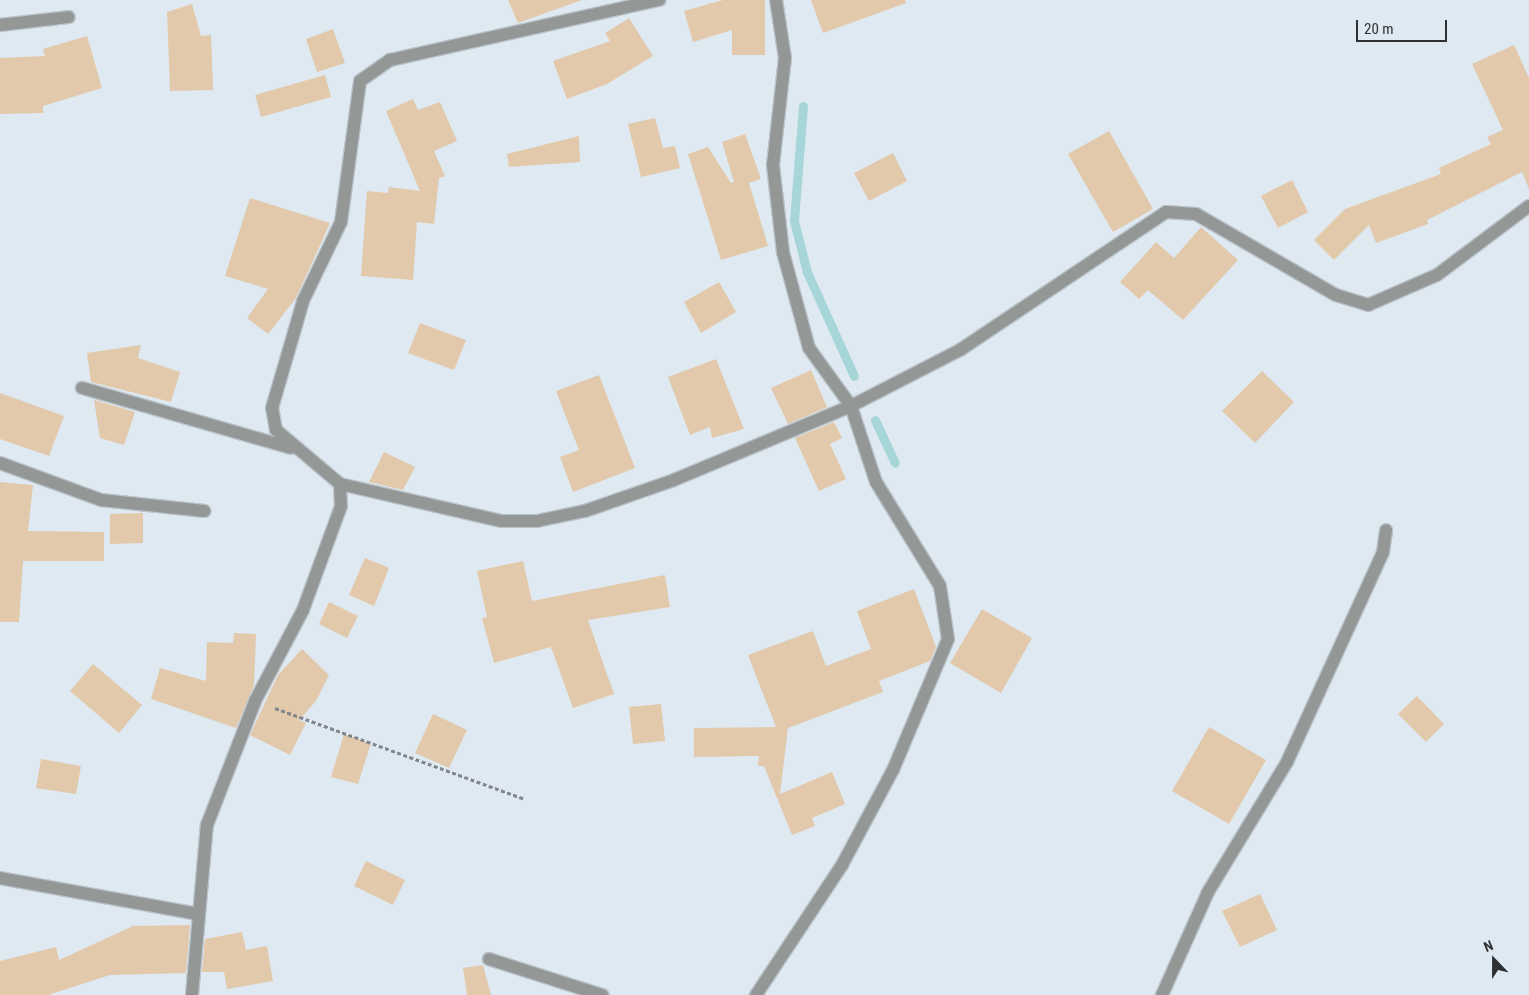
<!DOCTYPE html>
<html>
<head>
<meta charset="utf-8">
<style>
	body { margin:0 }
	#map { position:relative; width:1529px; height:995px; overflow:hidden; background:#dfe9f1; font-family:"Roboto Condensed",sans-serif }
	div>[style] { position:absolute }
	.stream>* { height:9px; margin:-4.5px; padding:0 4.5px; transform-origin:4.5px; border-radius:4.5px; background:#a7d6d9 }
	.building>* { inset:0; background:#e2c9ab }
	.path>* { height:3px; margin-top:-1.5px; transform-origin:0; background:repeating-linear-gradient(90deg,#81878d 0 4px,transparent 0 6.5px) }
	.roads { filter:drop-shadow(1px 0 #bcc4cb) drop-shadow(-1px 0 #bcc4cb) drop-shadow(0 1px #bcc4cb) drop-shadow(0 -1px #bcc4cb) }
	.minor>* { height:12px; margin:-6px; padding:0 6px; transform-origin:6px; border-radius:6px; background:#939897 }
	span { translate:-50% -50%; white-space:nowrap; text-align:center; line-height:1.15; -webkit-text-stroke:5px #dfe9f1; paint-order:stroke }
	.north { position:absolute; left:1469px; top:935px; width:50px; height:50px; -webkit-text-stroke:4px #dfe9f1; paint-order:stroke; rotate:338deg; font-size:14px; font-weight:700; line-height:20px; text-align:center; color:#2e3134 }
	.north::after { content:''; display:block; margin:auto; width:18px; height:22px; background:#2e3134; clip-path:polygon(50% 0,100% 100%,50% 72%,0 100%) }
	.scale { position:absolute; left:1356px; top:20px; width:91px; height:22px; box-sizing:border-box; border:2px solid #2e3134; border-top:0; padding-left:6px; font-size:15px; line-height:18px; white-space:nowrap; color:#2e3134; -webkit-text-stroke:4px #dfe9f1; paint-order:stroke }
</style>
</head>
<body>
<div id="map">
	<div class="stream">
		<i style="left:803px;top:106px;width:115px;rotate:94.5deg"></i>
		<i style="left:794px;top:221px;width:53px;rotate:75.7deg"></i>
		<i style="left:807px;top:272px;width:114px;rotate:65.7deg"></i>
		<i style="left:875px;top:420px;width:47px;rotate:65.1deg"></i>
	</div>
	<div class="building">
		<i style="clip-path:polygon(508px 0,582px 0,518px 23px)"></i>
		<i style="clip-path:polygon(723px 0,765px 0,765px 55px,732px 55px,732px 30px,693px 42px,684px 11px)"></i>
		<i style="clip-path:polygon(811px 0,905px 0,906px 3px,823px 33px)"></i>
		<i style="clip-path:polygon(192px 4px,201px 36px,211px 35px,213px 90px,170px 91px,167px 12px)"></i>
		<i style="clip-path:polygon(629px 18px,653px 56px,607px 84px,567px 99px,553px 61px,610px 41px,605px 33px)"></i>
		<i style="clip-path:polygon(333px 29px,345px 63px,317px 72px,306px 39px)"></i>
		<i style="clip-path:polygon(87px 36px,102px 88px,43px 106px,43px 113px,0 114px,0 58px,45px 56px,43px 49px)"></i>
		<i style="clip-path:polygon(1514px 45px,1529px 78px,1529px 189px,1522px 172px,1427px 220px,1428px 224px,1376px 243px,1369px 225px,1334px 260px,1314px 240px,1345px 209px,1441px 174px,1439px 168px,1491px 144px,1487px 137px,1503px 130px,1472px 64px)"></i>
		<i style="clip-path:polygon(325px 75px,331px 97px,261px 117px,255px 95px)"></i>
		<i style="clip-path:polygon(413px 99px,418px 110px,440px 102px,457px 141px,434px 151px,445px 176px,439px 178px,434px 224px,417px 222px,413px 280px,361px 276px,367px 191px,388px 193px,389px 187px,420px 191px,386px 111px)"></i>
		<i style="clip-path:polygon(655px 118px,663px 148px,675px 146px,680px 168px,641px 177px,628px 124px)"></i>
		<i style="clip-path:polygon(1109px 131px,1153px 209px,1113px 232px,1068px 154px)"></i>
		<i style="clip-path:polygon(745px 134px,761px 179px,749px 183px,768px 246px,721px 260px,688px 154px,708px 147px,731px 183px,734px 182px,722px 142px)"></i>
		<i style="clip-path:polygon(579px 136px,580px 162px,509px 167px,507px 154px)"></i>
		<i style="clip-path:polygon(893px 153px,907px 181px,869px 201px,854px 173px)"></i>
		<i style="clip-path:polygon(1292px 180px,1308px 212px,1278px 228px,1261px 196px)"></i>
		<i style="clip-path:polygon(250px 198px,330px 223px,296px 298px,268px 334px,247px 318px,268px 289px,225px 276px)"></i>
		<i style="clip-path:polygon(1201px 227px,1238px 260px,1183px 320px,1148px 290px,1139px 299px,1120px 282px,1156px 242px,1174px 258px)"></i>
		<i style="clip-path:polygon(719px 282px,736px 312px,701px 333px,684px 302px)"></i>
		<i style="clip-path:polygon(420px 323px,466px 340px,454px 370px,408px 353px)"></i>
		<i style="clip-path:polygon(141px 345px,138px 358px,180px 372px,171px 402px,91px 382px,87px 353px)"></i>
		<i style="clip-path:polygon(716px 359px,744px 429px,712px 438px,710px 427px,690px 435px,668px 377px)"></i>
		<i style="clip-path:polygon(811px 370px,827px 407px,788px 424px,771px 388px)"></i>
		<i style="clip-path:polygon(1262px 371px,1294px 402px,1255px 443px,1222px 411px)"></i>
		<i style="clip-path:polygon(599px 375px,635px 468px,573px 492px,560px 457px,579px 450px,556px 391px)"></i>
		<i style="clip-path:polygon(0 393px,64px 416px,49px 456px,0 439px)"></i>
		<i style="clip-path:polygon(94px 400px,135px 412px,124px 445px,100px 438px)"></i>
		<i style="clip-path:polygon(834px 422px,842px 438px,830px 444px,846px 479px,819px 491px,795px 438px)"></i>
		<i style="clip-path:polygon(384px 452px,415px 467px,403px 490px,369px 482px)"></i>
		<i style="clip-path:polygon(0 482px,33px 485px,28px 531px,104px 532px,104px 561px,23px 561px,19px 622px,0 622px)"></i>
		<i style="clip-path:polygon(143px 513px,143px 543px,110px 544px,110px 514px)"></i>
		<i style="clip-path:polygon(365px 558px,389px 568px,374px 606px,349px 595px)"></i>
		<i style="clip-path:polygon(523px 561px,532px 601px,665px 575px,670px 607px,588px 620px,614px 694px,573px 708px,551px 647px,494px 663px,482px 618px,487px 617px,477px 571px)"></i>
		<i style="clip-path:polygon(914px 589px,936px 647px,930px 661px,879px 681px,883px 692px,788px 728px,780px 794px,832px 772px,845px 804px,812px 818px,815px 826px,792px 835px,764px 766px,758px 766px,759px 756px,694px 757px,694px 728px,776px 727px,748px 655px,813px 631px,826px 666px,871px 649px,857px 611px)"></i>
		<i style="clip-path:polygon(329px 602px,358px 616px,347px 638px,319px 624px)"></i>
		<i style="clip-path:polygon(982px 609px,1032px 638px,1001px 693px,950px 663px)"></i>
		<i style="clip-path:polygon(234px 633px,256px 634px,254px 685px,236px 728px,151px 699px,160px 668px,206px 681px,207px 642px,233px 643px)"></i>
		<i style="clip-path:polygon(302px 649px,329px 675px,316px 701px,299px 720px,306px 723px,290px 755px,250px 735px,278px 675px)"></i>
		<i style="clip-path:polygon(93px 664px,142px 705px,119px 733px,70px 691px)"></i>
		<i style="clip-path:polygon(1417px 696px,1444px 724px,1426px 742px,1398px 714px)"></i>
		<i style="clip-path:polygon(661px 704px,665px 741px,633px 744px,629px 707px)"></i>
		<i style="clip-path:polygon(433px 714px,467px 730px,449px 768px,415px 753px)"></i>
		<i style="clip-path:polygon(1209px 727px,1266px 760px,1229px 824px,1172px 791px)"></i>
		<i style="clip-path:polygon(344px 734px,371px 743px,358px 784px,331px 777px)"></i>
		<i style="clip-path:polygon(41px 759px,81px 766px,76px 794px,36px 788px)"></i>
		<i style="clip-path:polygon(366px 861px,405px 880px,393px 905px,354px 886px)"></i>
		<i style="clip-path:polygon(1260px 894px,1277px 930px,1240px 947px,1222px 911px)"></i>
		<i style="clip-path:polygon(190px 925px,186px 973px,110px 975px,48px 995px,0 995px,0 961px,56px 947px,59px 960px,133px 926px)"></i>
		<i style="clip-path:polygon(242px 932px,246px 950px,267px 946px,273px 981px,227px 989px,224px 972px,202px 972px,205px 939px)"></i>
		<i style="clip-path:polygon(483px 965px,491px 995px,467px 995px,463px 968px)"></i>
	</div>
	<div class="path">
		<i style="left:275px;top:708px;width:266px;rotate:20deg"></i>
	</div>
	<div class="roads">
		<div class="minor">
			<i style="left:0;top:25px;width:69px;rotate:-6.6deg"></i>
			<i style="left:82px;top:388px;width:217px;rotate:16deg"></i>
			<i style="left:0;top:463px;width:108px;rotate:20.1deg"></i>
			<i style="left:101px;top:500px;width:104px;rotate:6.1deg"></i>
			<i style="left:340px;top:484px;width:166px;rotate:12.9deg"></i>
			<i style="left:502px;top:521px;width:35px"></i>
			<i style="left:537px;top:521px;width:49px;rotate:-11.8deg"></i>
			<i style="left:585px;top:511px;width:94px;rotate:-19.2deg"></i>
			<i style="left:674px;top:480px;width:192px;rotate:-22.7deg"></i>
			<i style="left:851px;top:406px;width:123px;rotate:-27.2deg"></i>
			<i style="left:960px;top:350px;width:248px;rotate:-33.8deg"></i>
			<i style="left:1166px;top:212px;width:30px;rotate:4deg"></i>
			<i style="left:1196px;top:214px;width:162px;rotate:30.1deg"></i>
			<i style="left:1336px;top:295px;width:34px;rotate:17deg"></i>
			<i style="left:1368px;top:305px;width:75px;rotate:-23.5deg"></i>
			<i style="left:1437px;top:275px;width:115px;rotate:-36.9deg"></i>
			<i style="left:0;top:878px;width:201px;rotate:10.3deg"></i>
			<i style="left:489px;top:959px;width:119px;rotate:17.7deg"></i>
			<i style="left:192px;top:995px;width:171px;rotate:-85deg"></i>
			<i style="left:207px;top:825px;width:133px;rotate:-68.8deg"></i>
			<i style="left:255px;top:701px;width:103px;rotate:-62.2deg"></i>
			<i style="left:303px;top:610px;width:111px;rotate:-69.9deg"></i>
			<i style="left:341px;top:506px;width:22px;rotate:-93deg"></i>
			<i style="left:340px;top:484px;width:84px;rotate:-139.8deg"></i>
			<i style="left:276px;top:430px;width:22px;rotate:-100deg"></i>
			<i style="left:272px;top:408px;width:111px;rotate:-73.8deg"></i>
			<i style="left:303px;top:301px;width:88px;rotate:-64.3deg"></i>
			<i style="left:341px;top:222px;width:142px;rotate:-82.3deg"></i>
			<i style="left:360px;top:81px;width:37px;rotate:-35deg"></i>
			<i style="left:390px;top:60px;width:276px;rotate:-12.6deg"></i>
			<i style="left:756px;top:995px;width:156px;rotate:-56.5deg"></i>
			<i style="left:842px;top:865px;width:108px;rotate:-61.8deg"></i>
			<i style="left:893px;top:770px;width:142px;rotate:-67.2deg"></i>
			<i style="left:948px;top:639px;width:54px;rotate:-98.6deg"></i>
			<i style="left:940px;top:586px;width:122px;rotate:-121.6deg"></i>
			<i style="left:876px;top:482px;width:80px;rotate:-108.2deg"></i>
			<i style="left:851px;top:406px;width:72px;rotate:-125.9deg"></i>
			<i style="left:809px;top:348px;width:99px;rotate:-105.2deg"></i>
			<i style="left:783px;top:252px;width:88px;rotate:-96.6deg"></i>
			<i style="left:773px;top:165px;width:108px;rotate:-83.6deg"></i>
			<i style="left:785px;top:58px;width:59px;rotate:-98.8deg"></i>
			<i style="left:1162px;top:995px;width:113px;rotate:-65.9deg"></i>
			<i style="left:1208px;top:892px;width:152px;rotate:-58.7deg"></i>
			<i style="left:1287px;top:762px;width:231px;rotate:-65.4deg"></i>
			<i style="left:1383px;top:552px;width:22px;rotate:-82deg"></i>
		</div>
	</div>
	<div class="north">N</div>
	<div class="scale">20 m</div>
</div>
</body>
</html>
